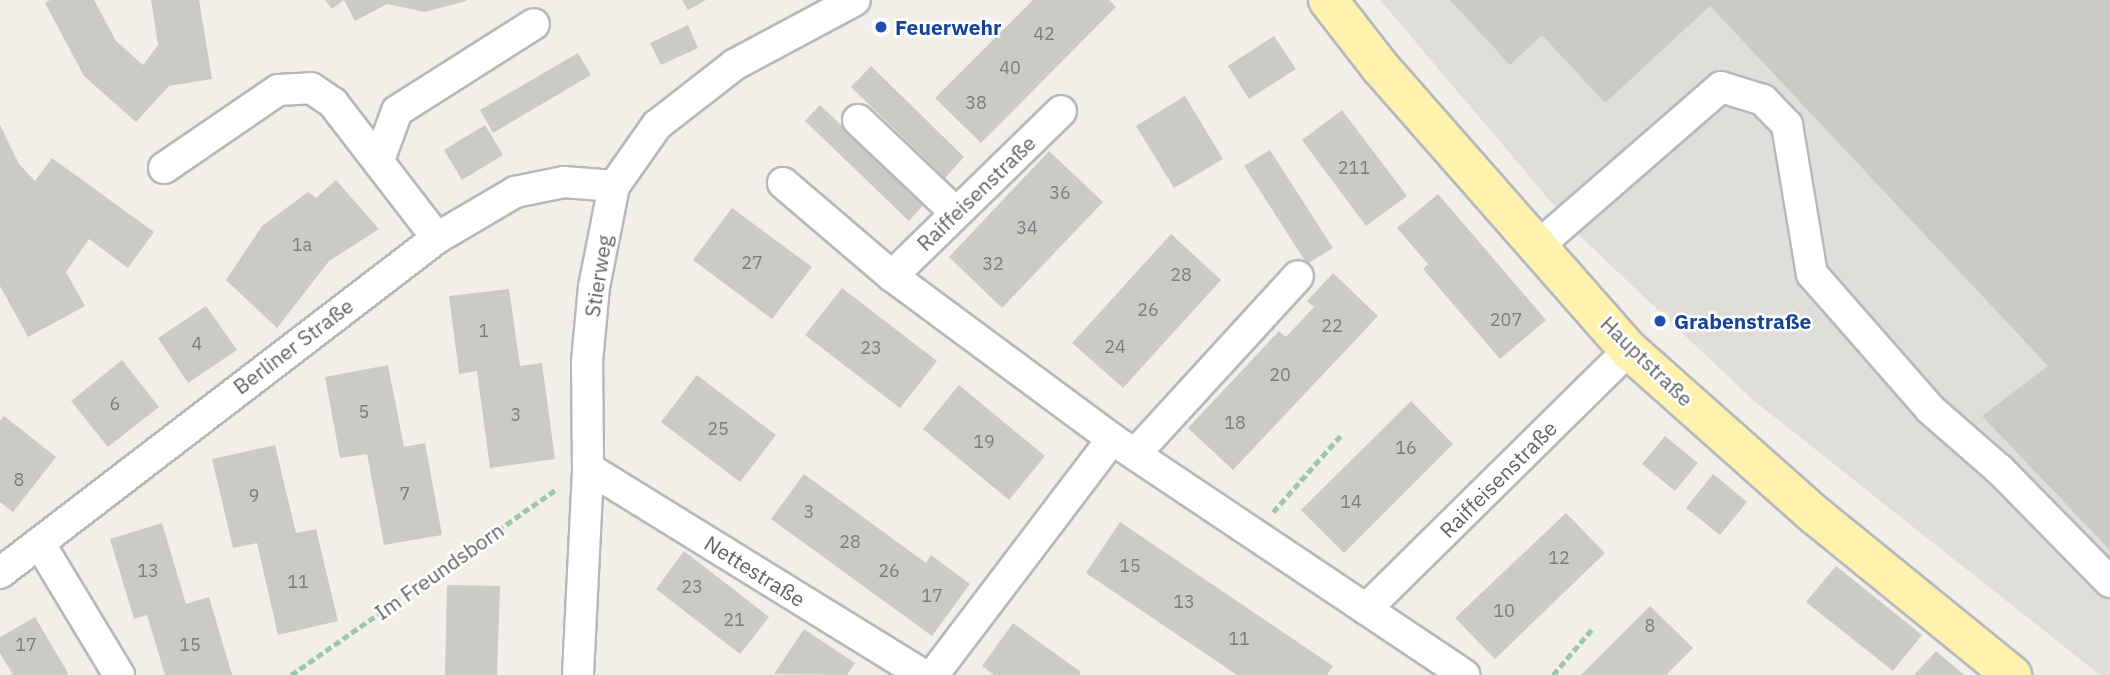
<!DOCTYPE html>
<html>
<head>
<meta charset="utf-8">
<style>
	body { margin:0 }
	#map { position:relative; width:2110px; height:675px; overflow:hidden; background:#f1efe8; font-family:"IBM Plex Sans",sans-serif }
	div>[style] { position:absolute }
	.industrial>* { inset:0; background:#e0deda }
	.building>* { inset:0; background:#cccac5 }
	.path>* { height:4.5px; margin-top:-2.25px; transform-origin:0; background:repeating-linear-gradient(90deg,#9cc7a9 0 7px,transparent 0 10.5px) }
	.roads { filter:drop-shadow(2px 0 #b5b8bc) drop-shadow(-2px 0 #b5b8bc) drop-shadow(0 2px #b5b8bc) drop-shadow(0 -2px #b5b8bc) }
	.minor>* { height:30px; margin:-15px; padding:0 15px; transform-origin:15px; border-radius:15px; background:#fff }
	.major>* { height:38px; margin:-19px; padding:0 19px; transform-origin:19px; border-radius:19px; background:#fff2af }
	.dots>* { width:19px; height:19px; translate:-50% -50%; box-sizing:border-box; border:4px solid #fff; border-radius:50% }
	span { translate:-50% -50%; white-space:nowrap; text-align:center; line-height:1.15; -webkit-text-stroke:5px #fff; paint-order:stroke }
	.number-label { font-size:18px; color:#7a7d7f }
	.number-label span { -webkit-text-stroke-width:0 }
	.transit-label { font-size:21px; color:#164399; font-weight:700 }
	.left { translate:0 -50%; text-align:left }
	.street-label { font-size:21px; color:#5f6368 }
</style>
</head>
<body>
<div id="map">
	<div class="industrial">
		<i style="clip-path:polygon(1380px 0,2110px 0,2110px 675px,2100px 675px,1753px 400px,1580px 236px)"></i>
	</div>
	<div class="building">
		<i style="clip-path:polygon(50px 0,94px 0,116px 41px,143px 65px,158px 45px,151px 0,199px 0,212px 79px,169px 86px,136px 122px,84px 76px,45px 3px)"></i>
		<i style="clip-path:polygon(325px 0,344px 0,332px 9px)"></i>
		<i style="clip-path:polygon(344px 0,466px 0,466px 1px,425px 12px,387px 4px,355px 21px)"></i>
		<i style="clip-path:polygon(682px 0,706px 0,688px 10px)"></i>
		<i style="clip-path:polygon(1033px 0,1109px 0,1116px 7px,981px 143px,935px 98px)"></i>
		<i style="clip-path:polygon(1450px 0,2110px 0,2110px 550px,1982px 416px,2048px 366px,1710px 6px,1605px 103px,1542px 35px,1510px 65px)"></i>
		<i style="clip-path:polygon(688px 25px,698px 48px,661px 65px,650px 43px)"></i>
		<i style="clip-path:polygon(1274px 36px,1296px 69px,1249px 99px,1228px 66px)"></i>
		<i style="clip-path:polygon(578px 53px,591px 75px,493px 133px,480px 110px)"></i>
		<i style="clip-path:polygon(871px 66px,964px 157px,945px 178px,851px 87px)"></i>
		<i style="clip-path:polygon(1185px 96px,1223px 159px,1174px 188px,1136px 126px)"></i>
		<i style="clip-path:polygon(820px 105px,924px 204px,909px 221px,805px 121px)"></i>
		<i style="clip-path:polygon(1342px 110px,1407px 196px,1366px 226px,1302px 140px)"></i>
		<i style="clip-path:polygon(0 125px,19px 164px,35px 181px,52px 158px,154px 232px,128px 268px,89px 239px,66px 272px,85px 306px,28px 337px,0 286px)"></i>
		<i style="clip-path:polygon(485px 125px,503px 155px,462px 180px,444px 150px)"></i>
		<i style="clip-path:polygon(1270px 150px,1333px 248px,1307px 264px,1244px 166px)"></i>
		<i style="clip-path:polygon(1049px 151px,1103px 202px,1002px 308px,949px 257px)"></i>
		<i style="clip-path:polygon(336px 180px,379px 229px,329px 261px,277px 328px,226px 280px,262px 226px,308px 192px,316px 198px)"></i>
		<i style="clip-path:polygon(1438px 194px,1546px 320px,1500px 359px,1423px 269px,1428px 264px,1397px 228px)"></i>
		<i style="clip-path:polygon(732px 208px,812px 267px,772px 319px,693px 260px)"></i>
		<i style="clip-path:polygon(1171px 234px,1221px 280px,1123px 388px,1072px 343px)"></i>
		<i style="clip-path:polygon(1333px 273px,1378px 316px,1233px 470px,1188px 428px,1279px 331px,1286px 337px,1314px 307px,1307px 301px)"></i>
		<i style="clip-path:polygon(842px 288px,937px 361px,900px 408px,805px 335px)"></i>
		<i style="clip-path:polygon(509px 289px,520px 366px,542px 363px,555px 459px,490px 468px,477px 371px,459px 374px,449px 296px)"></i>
		<i style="clip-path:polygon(206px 306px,237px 350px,188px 383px,158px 338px)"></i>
		<i style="clip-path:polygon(122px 360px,159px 407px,108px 447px,71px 401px)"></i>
		<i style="clip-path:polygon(388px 365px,404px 447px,425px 443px,442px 535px,384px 545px,367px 454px,340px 458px,325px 377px)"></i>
		<i style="clip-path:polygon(697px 375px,776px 435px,740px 482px,661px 422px)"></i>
		<i style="clip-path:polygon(959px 385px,1045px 456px,1009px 500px,923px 429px)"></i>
		<i style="clip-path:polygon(1411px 401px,1453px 444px,1344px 553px,1301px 510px)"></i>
		<i style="clip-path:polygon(4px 416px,56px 457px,13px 512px,0 502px,0 421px)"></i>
		<i style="clip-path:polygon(1665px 436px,1698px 463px,1675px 491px,1642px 464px)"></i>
		<i style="clip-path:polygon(275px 445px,296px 533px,316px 529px,338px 621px,278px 635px,257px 543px,233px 548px,212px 459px)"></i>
		<i style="clip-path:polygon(804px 474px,926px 563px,931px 555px,970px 584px,932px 636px,771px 519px)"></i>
		<i style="clip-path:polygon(1713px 474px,1747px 502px,1720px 535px,1686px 508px)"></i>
		<i style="clip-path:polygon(1566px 513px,1605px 553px,1495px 659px,1455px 618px)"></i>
		<i style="clip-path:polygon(1120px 522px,1333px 666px,1327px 675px,1237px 675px,1086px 573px)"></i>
		<i style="clip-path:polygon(162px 523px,186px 604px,209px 597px,232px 675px,165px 675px,147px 615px,134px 619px,110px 539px)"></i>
		<i style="clip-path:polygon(684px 551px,769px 617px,740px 654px,656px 589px)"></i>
		<i style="clip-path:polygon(1836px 566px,1922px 635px,1893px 671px,1806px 602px)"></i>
		<i style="clip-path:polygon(447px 585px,500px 586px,497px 675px,445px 675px)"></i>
		<i style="clip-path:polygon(1650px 606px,1693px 648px,1666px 675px,1581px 675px)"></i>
		<i style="clip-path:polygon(35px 617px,68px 673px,66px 675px,13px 675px,0 653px,0 637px)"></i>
		<i style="clip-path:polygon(1013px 623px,1081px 672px,1079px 675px,994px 675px,982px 666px)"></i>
		<i style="clip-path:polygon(804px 629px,855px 663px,847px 675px,774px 674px)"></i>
		<i style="clip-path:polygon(1936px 651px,1964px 675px,1914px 675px)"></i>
	</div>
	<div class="path">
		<i style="left:1273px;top:512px;width:104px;rotate:-48.5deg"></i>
		<i style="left:291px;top:675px;width:325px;rotate:-35deg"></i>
		<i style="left:1553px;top:675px;width:60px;rotate:-49.7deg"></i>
	</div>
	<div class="roads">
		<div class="minor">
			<i style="left:858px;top:120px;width:134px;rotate:43.5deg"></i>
			<i style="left:379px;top:160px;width:52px;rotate:-69.8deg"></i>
			<i style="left:397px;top:111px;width:162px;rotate:-32.4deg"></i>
			<i style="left:164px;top:168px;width:138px;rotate:-34.4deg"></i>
			<i style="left:278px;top:90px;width:33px;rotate:-3deg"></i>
			<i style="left:311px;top:88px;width:27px;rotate:34deg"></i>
			<i style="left:333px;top:103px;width:170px;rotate:52.4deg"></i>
			<i style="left:783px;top:183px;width:143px;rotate:40.5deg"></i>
			<i style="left:892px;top:276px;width:274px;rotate:36.5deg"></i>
			<i style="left:1112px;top:439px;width:424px;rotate:33.8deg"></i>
			<i style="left:1538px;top:246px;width:242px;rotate:-41deg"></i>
			<i style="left:1721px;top:87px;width:44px;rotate:17.2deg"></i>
			<i style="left:1763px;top:100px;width:35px;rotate:46deg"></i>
			<i style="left:1787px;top:125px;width:151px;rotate:80.5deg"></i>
			<i style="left:1812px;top:274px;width:179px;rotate:48.8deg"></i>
			<i style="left:1930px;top:409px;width:93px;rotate:41.1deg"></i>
			<i style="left:2000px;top:470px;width:157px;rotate:45.5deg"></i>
			<i style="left:892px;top:276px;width:236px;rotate:-44.3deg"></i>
			<i style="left:1135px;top:454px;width:241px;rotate:-47.5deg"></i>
			<i style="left:588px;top:468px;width:394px;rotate:31.7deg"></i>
			<i style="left:40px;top:544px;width:153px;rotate:58.9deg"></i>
			<i style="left:0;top:573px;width:551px;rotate:-37.47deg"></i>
			<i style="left:437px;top:238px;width:91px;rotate:-30.5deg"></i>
			<i style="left:515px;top:192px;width:50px;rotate:-11.5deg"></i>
			<i style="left:564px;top:182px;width:50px;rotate:4.6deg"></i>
			<i style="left:1366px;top:609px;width:369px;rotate:-44.6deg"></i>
			<i style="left:578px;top:675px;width:207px;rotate:-87.2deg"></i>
			<i style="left:588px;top:468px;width:106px;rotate:-90.5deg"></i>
			<i style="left:587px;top:362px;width:75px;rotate:-84.7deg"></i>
			<i style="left:594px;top:287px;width:103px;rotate:-78.8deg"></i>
			<i style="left:614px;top:186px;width:75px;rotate:-54.8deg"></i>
			<i style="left:657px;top:125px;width:98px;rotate:-37.9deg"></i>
			<i style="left:734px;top:65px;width:137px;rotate:-28.2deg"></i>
			<i style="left:933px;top:675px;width:296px;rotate:-52.8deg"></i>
		</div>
		<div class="major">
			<i style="left:1328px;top:0;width:85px;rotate:52.2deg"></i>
			<i style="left:1380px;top:67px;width:377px;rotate:48.7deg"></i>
			<i style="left:1629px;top:350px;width:249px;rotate:41.6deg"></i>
			<i style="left:1815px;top:515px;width:254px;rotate:39.1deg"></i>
		</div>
	</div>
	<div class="dots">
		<i style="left:881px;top:27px;background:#1a4fb4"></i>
		<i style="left:1660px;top:321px;background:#1a4fb4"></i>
	</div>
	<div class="number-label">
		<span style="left:1044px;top:34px">42</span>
		<span style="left:1010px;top:68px">40</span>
		<span style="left:976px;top:103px">38</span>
		<span style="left:1354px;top:168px">211</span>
		<span style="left:1060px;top:193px">36</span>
		<span style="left:1027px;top:228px">34</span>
		<span style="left:302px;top:245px">1a</span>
		<span style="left:752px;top:263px">27</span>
		<span style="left:993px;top:264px">32</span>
		<span style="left:1181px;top:275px">28</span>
		<span style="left:1148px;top:310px">26</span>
		<span style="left:1506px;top:320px">207</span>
		<span style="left:1332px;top:326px">22</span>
		<span style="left:484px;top:331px">1</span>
		<span style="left:197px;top:344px">4</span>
		<span style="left:1115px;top:347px">24</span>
		<span style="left:871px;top:348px">23</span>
		<span style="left:1280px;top:375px">20</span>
		<span style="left:115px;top:404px">6</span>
		<span style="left:364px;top:412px">5</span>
		<span style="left:516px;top:415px">3</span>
		<span style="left:1235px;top:423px">18</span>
		<span style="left:718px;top:429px">25</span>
		<span style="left:984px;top:442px">19</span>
		<span style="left:1406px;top:448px">16</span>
		<span style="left:19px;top:480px">8</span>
		<span style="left:405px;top:494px">7</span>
		<span style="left:254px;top:496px">9</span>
		<span style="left:1351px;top:502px">14</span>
		<span style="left:809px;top:512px">3</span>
		<span style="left:850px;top:542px">28</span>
		<span style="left:1559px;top:558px">12</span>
		<span style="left:1130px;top:566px">15</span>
		<span style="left:148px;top:571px">13</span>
		<span style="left:889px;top:571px">26</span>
		<span style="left:298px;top:582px">11</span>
		<span style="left:692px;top:587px">23</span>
		<span style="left:932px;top:596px">17</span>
		<span style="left:1184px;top:602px">13</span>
		<span style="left:1504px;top:611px">10</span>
		<span style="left:734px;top:620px">21</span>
		<span style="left:1650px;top:626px">8</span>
		<span style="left:1239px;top:639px">11</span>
		<span style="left:26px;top:645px">17</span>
		<span style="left:190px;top:645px">15</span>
	</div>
	<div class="transit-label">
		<span class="left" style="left:895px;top:27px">Feuerwehr</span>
		<span class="left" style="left:1674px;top:321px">Grabenstraße</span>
	</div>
	<div class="street-label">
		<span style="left:976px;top:193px;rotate:-44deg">Raiffeisenstraße</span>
		<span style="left:598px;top:276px;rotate:-81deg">Stierweg</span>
		<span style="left:293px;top:346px;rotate:-37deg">Berliner Straße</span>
		<span style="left:1647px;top:361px;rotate:44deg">Hauptstraße</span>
		<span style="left:1498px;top:479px;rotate:-45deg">Raiffeisenstraße</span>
		<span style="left:439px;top:571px;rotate:-35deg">Im Freundsborn</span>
		<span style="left:755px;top:571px;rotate:32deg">Nettestraße</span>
	</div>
</div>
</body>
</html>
